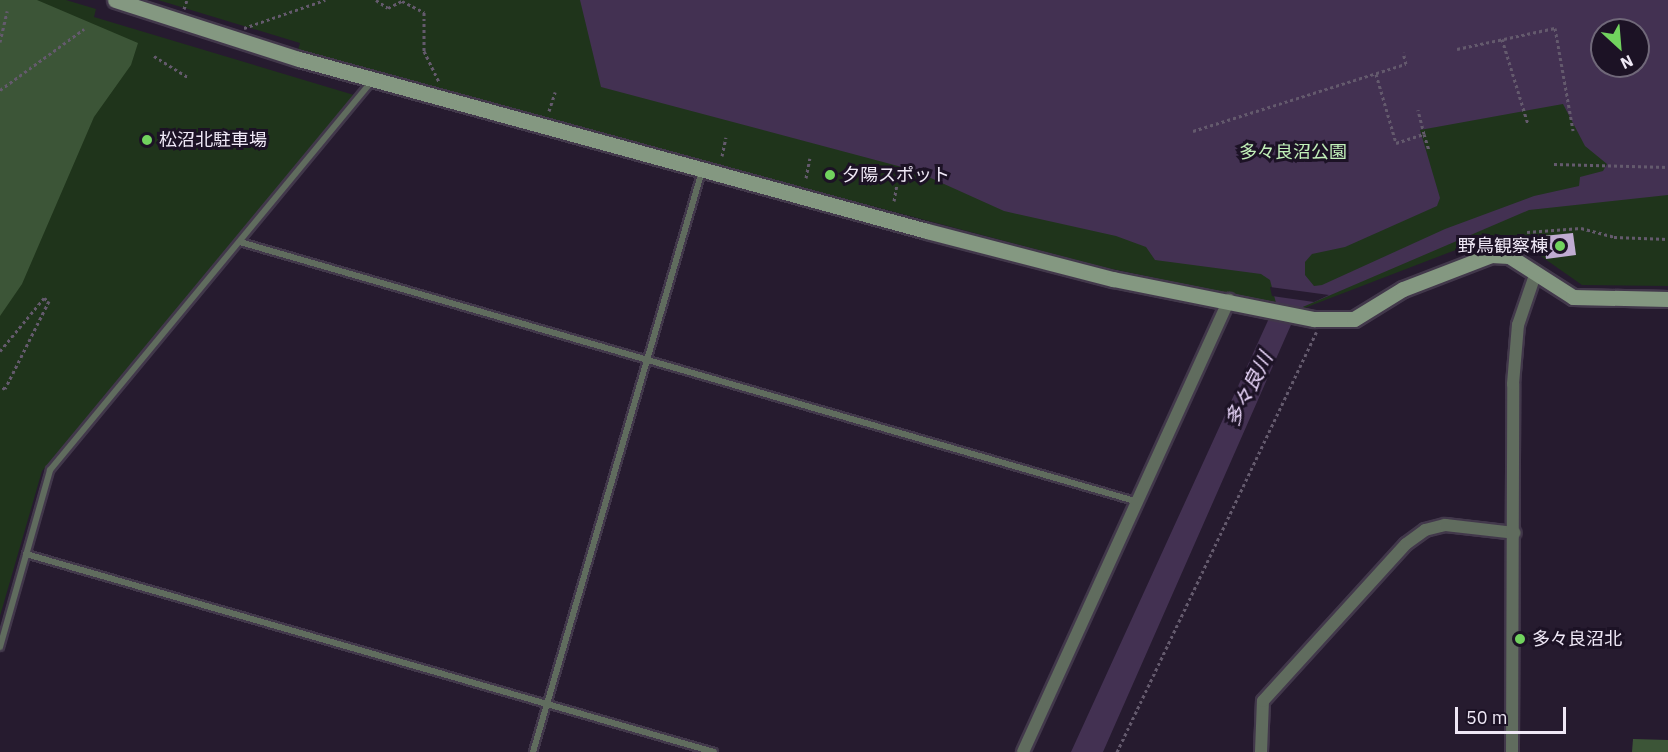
<!DOCTYPE html>
<html>
<head>
<meta charset="utf-8">
<style>
	body { margin:0 }
	#map { position:relative; width:1668px; height:752px; overflow:hidden; background:#261b2f; font-family:"IBM Plex Sans","Noto Sans JP",sans-serif }
	div>[style] { position:absolute }
	.green>* { inset:0; background:#1f341b }
	.forest>* { inset:0; background:#3c5537 }
	.water>* { inset:0; background:#433152 }
	.pier>* { inset:0; background:#261b2f }
	.building>* { inset:0; background:#c0acd2 }
	.path>* { height:3px; margin-top:-1.5px; transform-origin:0; background:repeating-linear-gradient(90deg,#645a6d 0 3px,transparent 0 6px) }
	.roads { filter:drop-shadow(2px 0 #42384b) drop-shadow(-2px 0 #42384b) drop-shadow(0 2px #42384b) drop-shadow(0 -2px #42384b) }
	.lane>* { height:6px; margin:-3px; padding:0 3px; transform-origin:3px; border-radius:3px; background:#606c5e }
	.street>* { height:12px; margin:-6px; padding:0 6px; transform-origin:6px; border-radius:6px; background:#606c5e }
	.secondary>* { height:15px; margin:-7.5px; padding:0 7.5px; transform-origin:7.5px; border-radius:7.5px; background:#849881 }
	.dots>* { width:16px; height:16px; translate:-50% -50%; box-sizing:border-box; border:3px solid #1c1225; border-radius:50% }
	span { translate:-50% -50%; white-space:nowrap; text-align:center; line-height:1.15; -webkit-text-stroke:6px #1c1225; paint-order:stroke }
	.poi-label { font-size:18px; color:#efe8f6 }
	.left { translate:0 -50%; text-align:left }
	.right { translate:-100% -50%; text-align:right }
	.park-label { font-size:18px; color:#c1f0b8 }
	.water-label { font-size:20px; color:#ebd8fc; font-style:italic }
	.north { position:absolute; left:1590px; top:18px; width:60px; height:60px; box-sizing:border-box; background:#1c1225; border:2px solid #706879; border-radius:50%; rotate:154deg; font-size:16px; font-weight:700; line-height:24px; text-align:center; color:#efe8f6 }
	.north::after { content:''; display:block; margin:auto; width:21px; height:27px; background:#71d25e; clip-path:polygon(50% 0,100% 100%,50% 72%,0 100%) }
	.scale { position:absolute; left:1455px; top:707px; width:111px; height:27px; box-sizing:border-box; border:3px solid #efe8f6; border-top:0; padding-left:8px; font-size:18px; line-height:21px; white-space:nowrap; color:#efe8f6; -webkit-text-stroke:4px #1c1225; paint-order:stroke }
</style>
</head>
<body>
<div id="map">
	<div class="green">
		<i style="clip-path:polygon(0 0,66px 0,96px 9px,94px 17px,354px 95px,42px 471px,0 616px)"></i>
		<i style="clip-path:polygon(evenodd,158px 0,1668px 0,1668px 286px,1582px 285px,1515px 238px,1492px 236px,1302px 309px,1103px 267px,853px 201px,298px 50px,300px 43px,158px 0,1602px 30px,1638px 30px,1638px 66px,1602px 66px,1602px 30px)"></i>
	</div>
	<div class="forest">
		<i style="clip-path:polygon(0 0,37px 0,138px 43px,131px 65px,94px 117px,22px 284px,0 316px)"></i>
		<i style="clip-path:polygon(1633px 739px,1668px 740px,1668px 752px,1632px 752px)"></i>
	</div>
	<div class="water">
		<i style="clip-path:polygon(evenodd,580px 0,1668px 0,1668px 195px,1529px 210px,1298px 309px,1103px 752px,1071px 752px,1276px 303px,1270px 280px,1261px 274px,1155px 260px,1146px 247px,1116px 236px,1004px 211px,913px 170px,601px 87px,580px 0,1602px 30px,1638px 30px,1638px 66px,1602px 66px,1602px 30px,580px 0,1563px 104px,1585px 146px,1607px 164px,1603px 171px,1580px 177px,1579px 186px,1534px 196px,1445px 229px,1322px 285px,1314px 286px,1305px 275px,1305px 262px,1312px 254px,1345px 247px,1437px 206px,1440px 198px,1420px 130px,1563px 104px)"></i>
	</div>
	<div class="pier">
		<i style="clip-path:polygon(1270px 287px,1329px 295px,1314px 302px,1272px 296px)"></i>
	</div>
	<div class="building">
		<i style="clip-path:polygon(1573px 233px,1576px 255px,1546px 259px,1543px 236px)"></i>
	</div>
	<div class="path">
		<i style="left:376px;top:0;width:14px;rotate:34deg"></i>
		<i style="left:388px;top:8px;width:16px;rotate:-27deg"></i>
		<i style="left:402px;top:1px;width:25px;rotate:27deg"></i>
		<i style="left:424px;top:12px;width:39px;rotate:90deg"></i>
		<i style="left:424px;top:51px;width:34px;rotate:64deg"></i>
		<i style="left:184px;top:9px;width:9px;rotate:-72deg"></i>
		<i style="left:244px;top:28px;width:86px;rotate:-19.1deg"></i>
		<i style="left:1502px;top:39px;width:89px;rotate:73deg"></i>
		<i style="left:0;top:42px;width:32px;rotate:-77deg"></i>
		<i style="left:1457px;top:49px;width:100px;rotate:-12.1deg"></i>
		<i style="left:1555px;top:28px;width:104px;rotate:80deg"></i>
		<i style="left:154px;top:56px;width:40px;rotate:32deg"></i>
		<i style="left:1376px;top:74px;width:72px;rotate:73.8deg"></i>
		<i style="left:1396px;top:143px;width:29px;rotate:-18deg"></i>
		<i style="left:1424px;top:134px;width:25px;rotate:-104deg"></i>
		<i style="left:0;top:90px;width:104px;rotate:-36deg"></i>
		<i style="left:549px;top:111px;width:20px;rotate:-72deg"></i>
		<i style="left:1193px;top:131px;width:223px;rotate:-17.5deg"></i>
		<i style="left:1406px;top:64px;width:12px;rotate:-104deg"></i>
		<i style="left:1424px;top:134px;width:17px;rotate:73deg"></i>
		<i style="left:722px;top:156px;width:19px;rotate:-78deg"></i>
		<i style="left:1554px;top:164px;width:114px;rotate:1.5deg"></i>
		<i style="left:806px;top:178px;width:20px;rotate:-79deg"></i>
		<i style="left:894px;top:201px;width:17px;rotate:-80deg"></i>
		<i style="left:1527px;top:232px;width:54px;rotate:-4.2deg"></i>
		<i style="left:1581px;top:228px;width:34px;rotate:15deg"></i>
		<i style="left:1614px;top:237px;width:54px;rotate:2.1deg"></i>
		<i style="left:0;top:351px;width:69px;rotate:-50.3deg"></i>
		<i style="left:44px;top:298px;width:6px;rotate:31deg"></i>
		<i style="left:49px;top:301px;width:98px;rotate:116.6deg"></i>
		<i style="left:5px;top:389px;width:6px;rotate:-149deg"></i>
		<i style="left:1117px;top:752px;width:465px;rotate:-64.6deg"></i>
	</div>
	<div class="roads">
		<div class="lane">
			<i style="left:240px;top:242px;width:932px;rotate:16.14deg"></i>
			<i style="left:26px;top:554px;width:716px;rotate:16.06deg"></i>
			<i style="left:0;top:647px;width:184px;rotate:-74.2deg"></i>
			<i style="left:50px;top:470px;width:505px;rotate:-50.38deg"></i>
			<i style="left:533px;top:752px;width:605px;rotate:-73.78deg"></i>
		</div>
		<div class="street">
			<i style="left:1023px;top:752px;width:497px;rotate:-65.5deg"></i>
			<i style="left:1261px;top:752px;width:51px;rotate:-87.8deg"></i>
			<i style="left:1263px;top:701px;width:212px;rotate:-47.7deg"></i>
			<i style="left:1406px;top:544px;width:24px;rotate:-36deg"></i>
			<i style="left:1425px;top:530px;width:21px;rotate:-14deg"></i>
			<i style="left:1445px;top:525px;width:70px;rotate:6.5deg"></i>
			<i style="left:1512px;top:752px;width:368px;rotate:-89.8deg"></i>
			<i style="left:1513px;top:384px;width:59px;rotate:-85.2deg"></i>
			<i style="left:1518px;top:325px;width:53px;rotate:-71.2deg"></i>
		</div>
		<div class="secondary">
			<i style="left:115px;top:0;width:193px;rotate:17.8deg"></i>
			<i style="left:299px;top:59px;width:651px;rotate:15.32deg"></i>
			<i style="left:927px;top:231px;width:192px;rotate:14.5deg"></i>
			<i style="left:1113px;top:279px;width:205px;rotate:11.3deg"></i>
			<i style="left:1314px;top:319px;width:40px"></i>
			<i style="left:1354px;top:319px;width:57px;rotate:-31.5deg"></i>
			<i style="left:1403px;top:289px;width:94px;rotate:-21.1deg"></i>
			<i style="left:1491px;top:255px;width:18px;rotate:3deg"></i>
			<i style="left:1509px;top:256px;width:76px;rotate:32.6deg"></i>
			<i style="left:1573px;top:297px;width:95px;rotate:1.2deg"></i>
		</div>
	</div>
	<div class="dots">
		<i style="left:147px;top:140px;background:#71d25e"></i>
		<i style="left:830px;top:175px;background:#71d25e"></i>
		<i style="left:1560px;top:246px;background:#71d25e"></i>
		<i style="left:1520px;top:639px;background:#71d25e"></i>
	</div>
	<div class="poi-label">
		<span class="left" style="left:159px;top:140px">松沼北駐車場</span>
		<span class="left" style="left:842px;top:175px">夕陽スポット</span>
		<span class="right" style="left:1548px;top:246px">野鳥観察棟</span>
		<span class="left" style="left:1532px;top:639px">多々良沼北</span>
	</div>
	<div class="park-label">
		<span style="left:1293px;top:152px">多々良沼公園</span>
	</div>
	<div class="water-label">
		<span style="left:1248px;top:389px;rotate:-63deg">多々良川</span>
	</div>
	<div class="north">N</div>
	<div class="scale">50 m</div>
</div>
</body>
</html>
